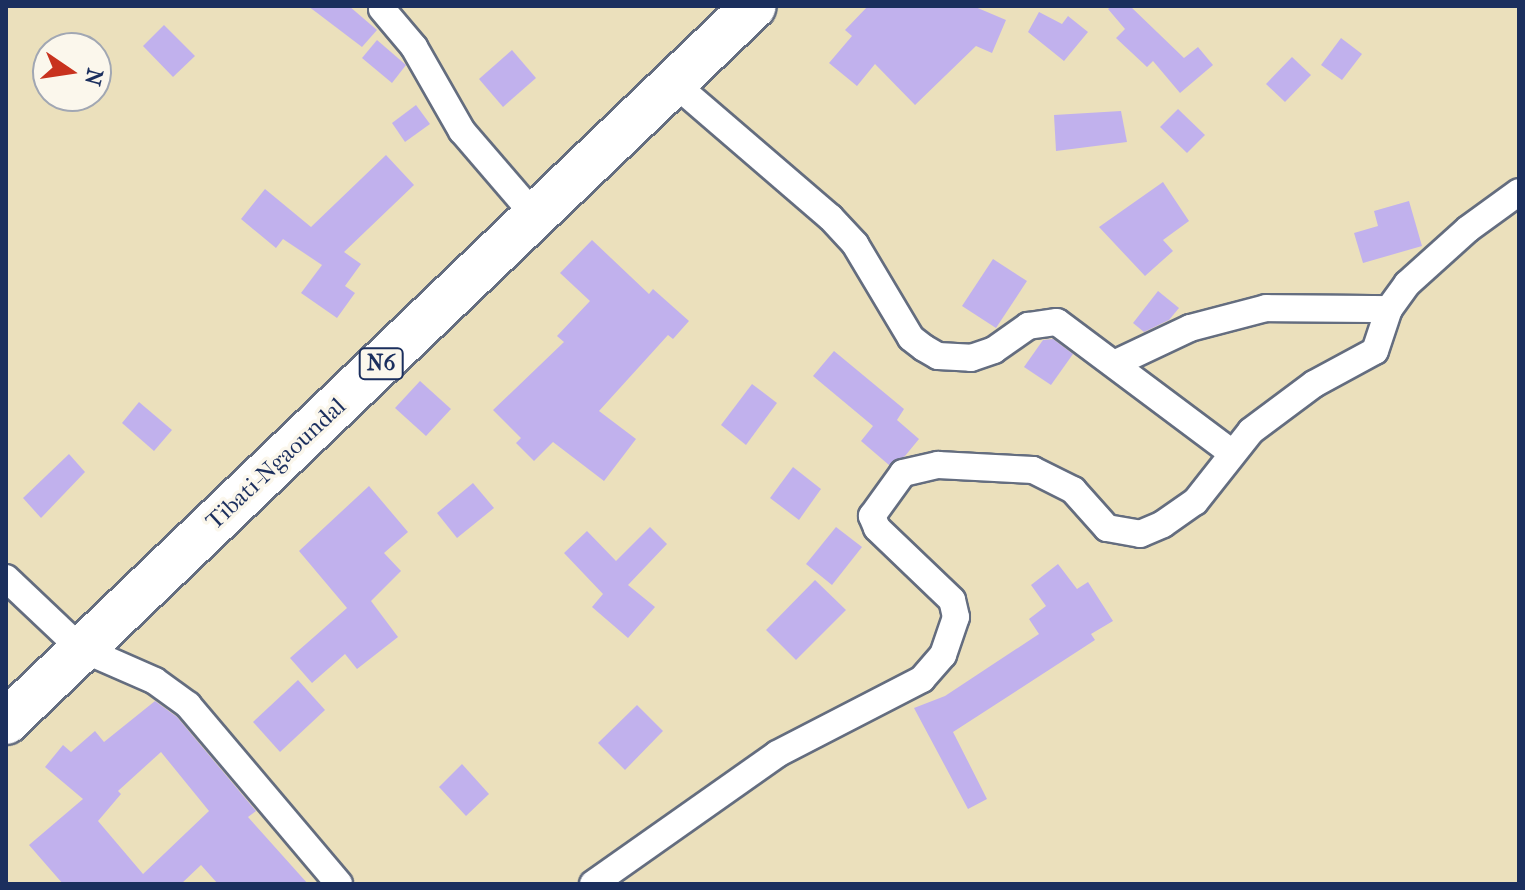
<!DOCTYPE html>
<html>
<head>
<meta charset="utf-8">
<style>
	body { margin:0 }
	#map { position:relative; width:1525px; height:890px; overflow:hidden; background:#ebe0bc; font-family:"IM FELL French Canon",serif }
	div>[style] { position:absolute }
	.building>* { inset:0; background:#c1b1ed }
	.roads { filter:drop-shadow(2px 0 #646d7f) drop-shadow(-2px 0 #646d7f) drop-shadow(0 2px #646d7f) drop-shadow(0 -2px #646d7f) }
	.street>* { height:26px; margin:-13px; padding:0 13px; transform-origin:13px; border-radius:13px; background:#fff }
	.highway>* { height:44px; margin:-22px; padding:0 22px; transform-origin:22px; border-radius:22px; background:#fff }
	span { translate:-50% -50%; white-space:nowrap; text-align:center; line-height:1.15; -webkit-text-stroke:7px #fbf7ec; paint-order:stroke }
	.shield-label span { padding:2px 6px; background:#fbf7ec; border:2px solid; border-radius:6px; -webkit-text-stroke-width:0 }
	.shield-label { font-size:22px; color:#1b2f5e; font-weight:700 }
	.street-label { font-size:24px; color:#1b2f5e }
	.frame { position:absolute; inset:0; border:8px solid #1b2f5e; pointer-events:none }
	.north { position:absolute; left:32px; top:32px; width:80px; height:80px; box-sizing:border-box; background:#fbf7ec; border:2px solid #a1a7b3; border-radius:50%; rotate:103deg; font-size:22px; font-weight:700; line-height:32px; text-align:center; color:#1b2f5e }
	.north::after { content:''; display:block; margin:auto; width:28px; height:36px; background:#c8321e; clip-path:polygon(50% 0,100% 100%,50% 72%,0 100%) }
</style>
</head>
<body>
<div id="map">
	<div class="building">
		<i style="clip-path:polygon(308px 6px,349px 6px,377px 30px,362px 47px)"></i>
		<i style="clip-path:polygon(868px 6px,973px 6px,1006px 20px,992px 53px,976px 46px,915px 105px,875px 64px,857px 86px,829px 63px,852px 36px,845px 30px)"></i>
		<i style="clip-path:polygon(1112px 6px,1130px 6px,1184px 58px,1198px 47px,1213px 65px,1180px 93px,1153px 61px,1147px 67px,1116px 38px,1125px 29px,1108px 9px)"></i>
		<i style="clip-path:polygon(1039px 12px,1062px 24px,1068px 16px,1088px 32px,1064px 61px,1028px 32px)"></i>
		<i style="clip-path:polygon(164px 25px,195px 56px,173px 77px,143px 46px)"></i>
		<i style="clip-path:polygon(1341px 38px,1362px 54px,1342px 80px,1321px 65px)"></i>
		<i style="clip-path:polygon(377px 40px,406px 65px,392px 83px,362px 58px)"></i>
		<i style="clip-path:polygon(512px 50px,536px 78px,503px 107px,479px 79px)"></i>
		<i style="clip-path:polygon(1292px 57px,1311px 75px,1285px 102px,1266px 84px)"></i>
		<i style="clip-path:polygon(416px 105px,430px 124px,405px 142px,392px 123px)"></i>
		<i style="clip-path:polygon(1178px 109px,1205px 135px,1187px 153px,1160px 127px)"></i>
		<i style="clip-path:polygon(1121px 111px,1127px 142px,1056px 151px,1054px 115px)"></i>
		<i style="clip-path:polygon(386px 155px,414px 185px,344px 252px,361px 264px,345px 286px,355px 293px,337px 318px,301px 293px,322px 265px,283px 239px,276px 248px,241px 219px,265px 189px,311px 227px)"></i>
		<i style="clip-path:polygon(1163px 182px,1189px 221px,1163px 240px,1173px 251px,1145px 276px,1099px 227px)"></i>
		<i style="clip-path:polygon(1409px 201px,1422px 246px,1363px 263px,1354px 233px,1378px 226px,1374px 211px)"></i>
		<i style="clip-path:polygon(592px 240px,649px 294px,653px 289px,689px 321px,673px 339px,668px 335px,599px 411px,636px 439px,604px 481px,553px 442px,534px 461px,516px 443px,521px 438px,493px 410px,564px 342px,557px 336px,590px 301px,560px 273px)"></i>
		<i style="clip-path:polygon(993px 259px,1027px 281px,996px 328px,962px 306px)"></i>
		<i style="clip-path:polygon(1158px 291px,1179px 308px,1169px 320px,1144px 332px,1133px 323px)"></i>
		<i style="clip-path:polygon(1053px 339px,1073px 354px,1051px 385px,1024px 367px,1043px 340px)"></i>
		<i style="clip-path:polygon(834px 351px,904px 409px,897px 420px,919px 439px,905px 456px,889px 465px,861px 441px,873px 426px,813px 376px)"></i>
		<i style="clip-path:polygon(420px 381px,451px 409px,426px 436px,395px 408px)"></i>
		<i style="clip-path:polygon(752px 384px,777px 403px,746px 445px,721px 425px)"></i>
		<i style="clip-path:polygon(139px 402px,172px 430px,154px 451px,122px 423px)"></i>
		<i style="clip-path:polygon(69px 454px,85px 472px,41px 518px,23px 498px)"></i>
		<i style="clip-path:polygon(793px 467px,821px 489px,799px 520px,770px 498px)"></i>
		<i style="clip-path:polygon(473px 483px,494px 508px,457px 538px,437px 513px)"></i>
		<i style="clip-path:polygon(369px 486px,408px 532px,384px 553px,401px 571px,371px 601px,398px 637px,357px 669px,345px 654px,312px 683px,290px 658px,347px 608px,299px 551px)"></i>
		<i style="clip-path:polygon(650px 527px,667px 544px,628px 585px,655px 607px,628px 638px,592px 607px,603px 594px,564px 553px,587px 531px,616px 561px)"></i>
		<i style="clip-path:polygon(836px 527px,862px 547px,832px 585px,806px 564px)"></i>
		<i style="clip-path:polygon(1058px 564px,1077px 589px,1088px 582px,1113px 621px,1091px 634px,1095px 640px,953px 732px,987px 799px,968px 809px,914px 708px,945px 696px,1039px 634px,1029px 619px,1046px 606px,1031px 585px)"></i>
		<i style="clip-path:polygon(815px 580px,846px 610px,796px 660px,766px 630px)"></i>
		<i style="clip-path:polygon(298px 680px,325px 710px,280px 752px,253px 722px)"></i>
		<i style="clip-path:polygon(evenodd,155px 701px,177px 717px,256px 811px,248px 817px,308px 884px,218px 884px,201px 865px,181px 884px,63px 884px,29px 845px,83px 799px,45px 767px,63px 745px,71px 752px,95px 731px,104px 742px,155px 701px,161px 752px,209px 811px,143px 874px,98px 821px,121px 794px,118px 791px,161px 752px)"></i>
		<i style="clip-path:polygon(637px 705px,663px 731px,625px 770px,598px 743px)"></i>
		<i style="clip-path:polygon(462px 764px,489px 794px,466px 816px,439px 787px)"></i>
	</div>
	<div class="roads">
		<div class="street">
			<i style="left:382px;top:9px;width:50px;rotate:49.9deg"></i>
			<i style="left:414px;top:47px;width:97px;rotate:60.3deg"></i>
			<i style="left:462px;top:131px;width:112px;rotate:49.3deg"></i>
			<i style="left:674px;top:83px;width:206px;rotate:40.7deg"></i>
			<i style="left:830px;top:217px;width:37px;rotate:47deg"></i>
			<i style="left:855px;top:244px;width:109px;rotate:59.2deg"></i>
			<i style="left:911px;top:338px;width:16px;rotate:38deg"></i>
			<i style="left:924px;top:348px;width:16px;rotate:30deg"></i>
			<i style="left:938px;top:356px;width:33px;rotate:3deg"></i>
			<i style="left:971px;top:358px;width:24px;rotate:-19deg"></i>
			<i style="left:994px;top:350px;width:42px;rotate:-35.2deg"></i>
			<i style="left:1028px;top:326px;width:29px;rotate:-8deg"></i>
			<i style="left:1057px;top:322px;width:217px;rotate:36.8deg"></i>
			<i style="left:1116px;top:363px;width:82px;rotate:-25.3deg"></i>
			<i style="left:1190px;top:328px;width:79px;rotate:-14.7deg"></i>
			<i style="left:1266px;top:308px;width:123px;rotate:0.5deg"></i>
			<i style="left:6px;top:578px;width:102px;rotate:43.4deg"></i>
			<i style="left:80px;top:648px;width:82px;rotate:23.7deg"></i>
			<i style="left:155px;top:681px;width:41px;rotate:36deg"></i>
			<i style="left:188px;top:705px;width:234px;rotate:49.8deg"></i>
			<i style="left:593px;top:884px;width:225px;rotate:-35.2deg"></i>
			<i style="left:777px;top:754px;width:163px;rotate:-27.3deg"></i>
			<i style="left:922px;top:679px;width:32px;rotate:-49deg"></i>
			<i style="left:943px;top:655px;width:40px;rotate:-71.1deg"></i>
			<i style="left:956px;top:617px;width:17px;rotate:-103deg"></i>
			<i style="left:952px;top:600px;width:104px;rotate:-136.2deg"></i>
			<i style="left:877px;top:528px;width:13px;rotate:-113deg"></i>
			<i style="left:872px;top:516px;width:53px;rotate:-54.2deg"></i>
			<i style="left:903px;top:473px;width:36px;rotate:-13deg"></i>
			<i style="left:938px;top:465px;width:95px;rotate:3deg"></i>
			<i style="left:1033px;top:470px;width:45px;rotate:26.6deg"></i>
			<i style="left:1073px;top:490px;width:51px;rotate:48.2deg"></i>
			<i style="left:1107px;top:528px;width:34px;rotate:10deg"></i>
			<i style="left:1140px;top:534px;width:25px;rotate:-23deg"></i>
			<i style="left:1163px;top:524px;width:39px;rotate:-35deg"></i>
			<i style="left:1195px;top:502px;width:90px;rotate:-51.7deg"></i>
			<i style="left:1251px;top:431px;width:79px;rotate:-36.7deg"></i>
			<i style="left:1314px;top:384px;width:69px;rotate:-28.4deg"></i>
			<i style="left:1375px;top:351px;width:44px;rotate:-71.6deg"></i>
			<i style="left:1389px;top:309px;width:31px;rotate:-54deg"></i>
			<i style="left:1407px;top:284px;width:82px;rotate:-42deg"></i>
			<i style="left:1468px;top:229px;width:63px;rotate:-36deg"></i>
		</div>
		<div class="highway">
			<i style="left:6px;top:722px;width:1035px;rotate:-43.75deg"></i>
		</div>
	</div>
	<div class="shield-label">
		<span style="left:381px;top:364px">N6</span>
	</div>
	<div class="street-label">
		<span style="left:276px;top:464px;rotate:-43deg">Tibati-Ngaoundal</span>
	</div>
	<div class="frame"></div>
	<div class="north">N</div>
</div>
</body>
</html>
